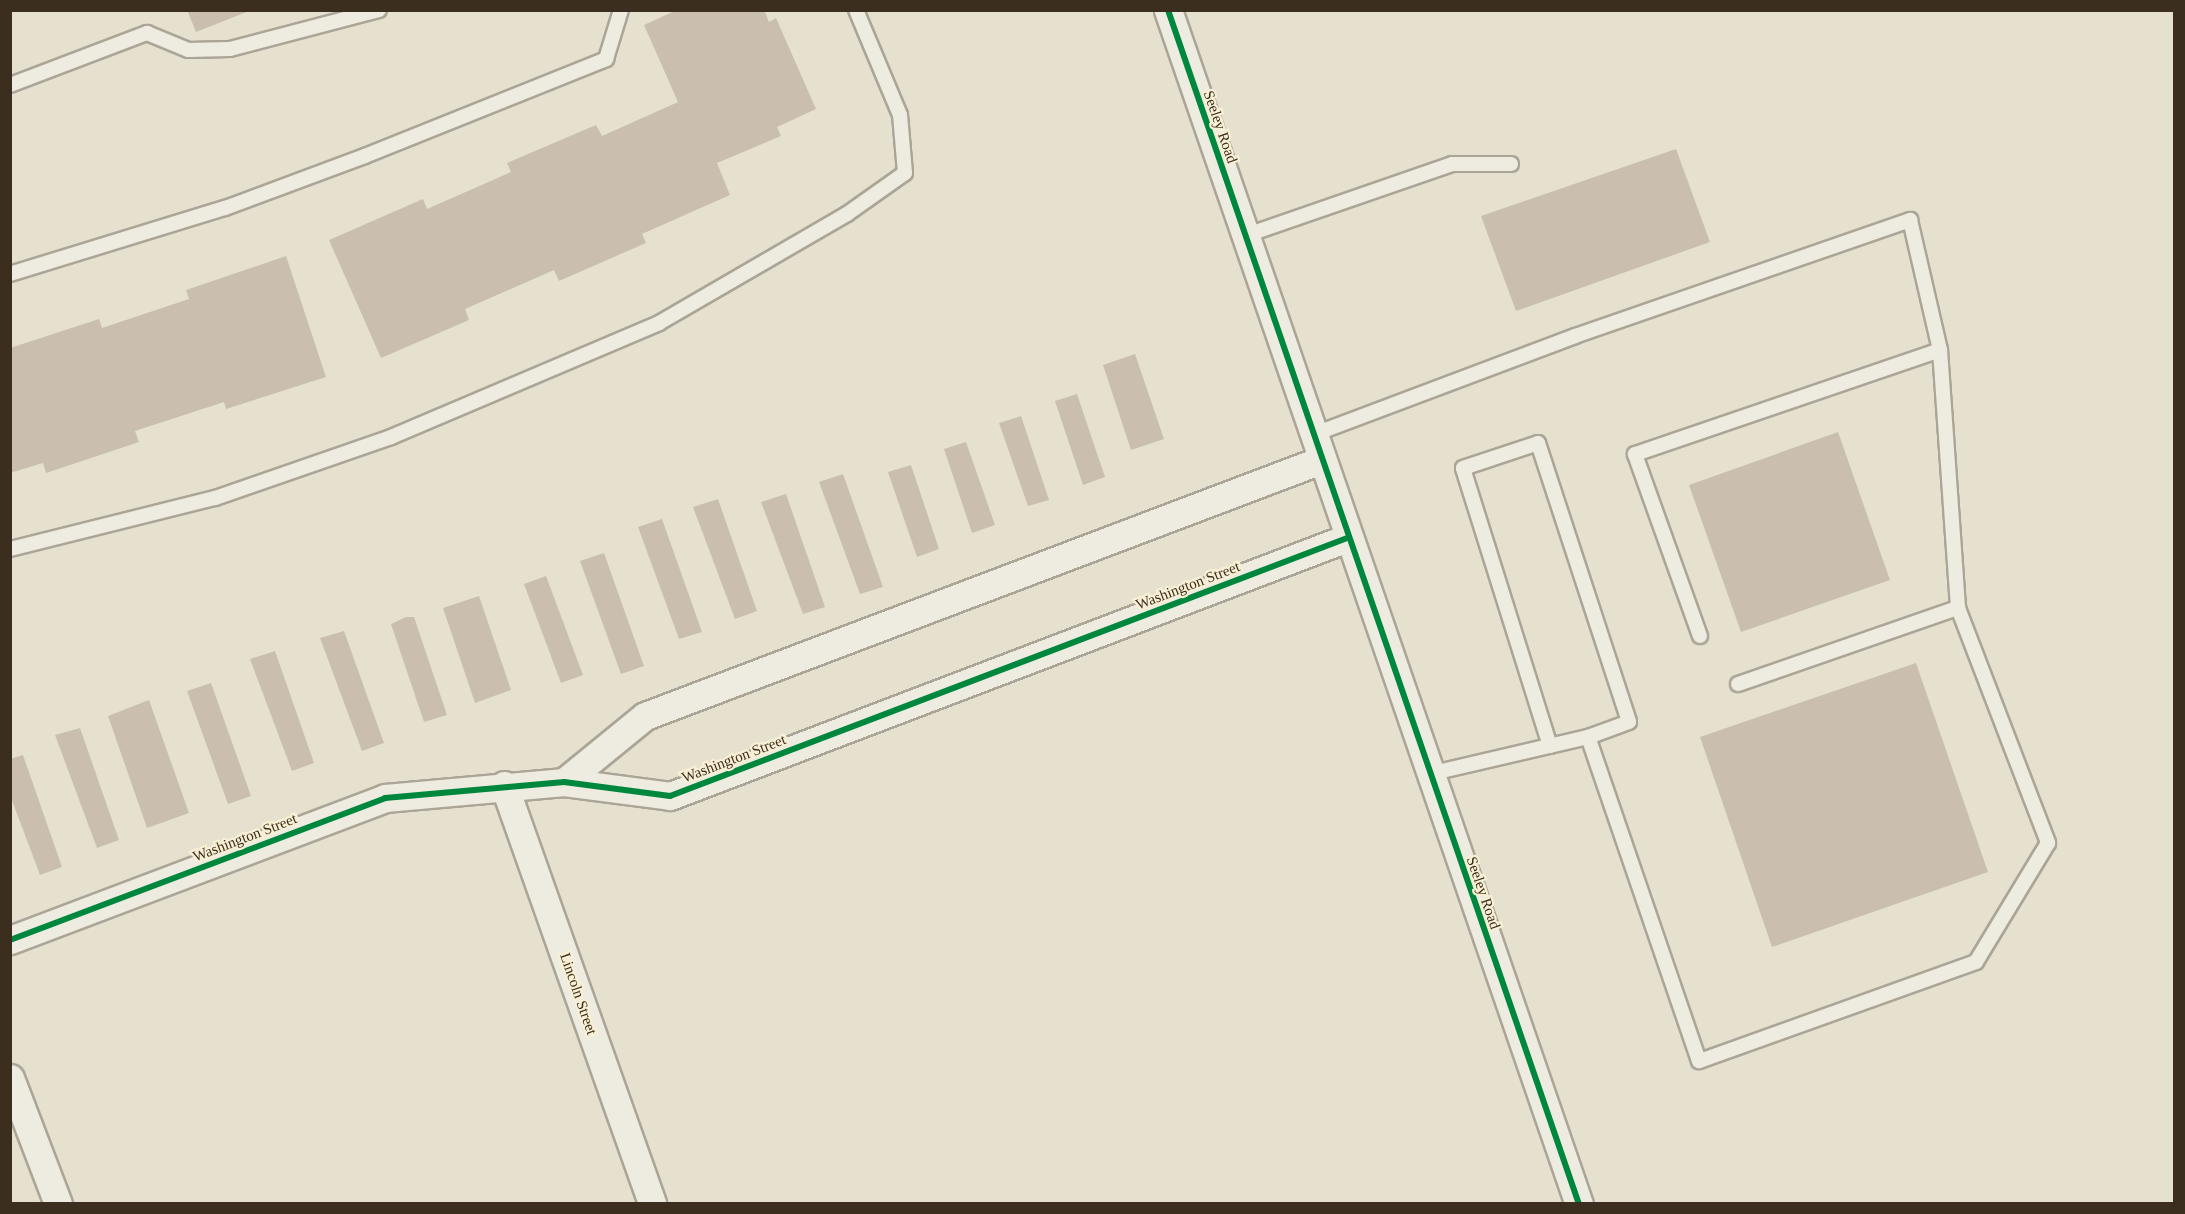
<!DOCTYPE html>
<html>
<head>
<meta charset="utf-8">
<style>
	body { margin:0 }
	#map { position:relative; width:2185px; height:1214px; overflow:hidden; background:#e6e1ce; font-family:"Times New Roman",serif }
	div>[style] { position:absolute }
	.building>* { inset:0; background:#cabfae }
	.roads { filter:drop-shadow(2px 0 #aba597) drop-shadow(-2px 0 #aba597) drop-shadow(0 2px #aba597) drop-shadow(0 -2px #aba597) }
	.service>* { height:14px; margin:-7px; padding:0 7px; transform-origin:7px; border-radius:7px; background:#eeebe0 }
	.minor>* { height:27px; margin:-13.5px; padding:0 13.5px; transform-origin:13.5px; border-radius:13.5px; background:#eeebe0 }
	.cycleway>* { height:6px; margin:-3px; padding:0 3px; transform-origin:3px; border-radius:3px; background:#00873e }
	span { translate:-50% -50%; white-space:nowrap; text-align:center; line-height:1.15; -webkit-text-stroke:4.5px #f8f0d4; paint-order:stroke }
	.street-label { font-size:15px; color:#3c2e1e }
	.frame { position:absolute; inset:0; border:12px solid #3c2e1e; pointer-events:none }
</style>
</head>
<body>
<div id="map">
	<div class="building">
		<i style="clip-path:polygon(187px 10px,249px 10px,249px 11px,196px 32px)"></i>
		<i style="clip-path:polygon(677px 10px,764px 10px,769px 22px,776px 18px,816px 109px,777px 127px,781px 136px,717px 163px,730px 195px,642px 234px,646px 243px,559px 281px,554px 270px,465px 309px,469px 320px,381px 358px,329px 240px,423px 199px,427px 209px,511px 172px,507px 163px,596px 125px,602px 136px,678px 102px,644px 25px)"></i>
		<i style="clip-path:polygon(1676px 149px,1710px 242px,1516px 311px,1481px 216px)"></i>
		<i style="clip-path:polygon(286px 256px,326px 377px,226px 409px,224px 402px,135px 431px,139px 442px,46px 473px,43px 463px,10px 473px,10px 348px,99px 319px,102px 328px,189px 299px,186px 290px)"></i>
		<i style="clip-path:polygon(1135px 354px,1164px 439px,1131px 450px,1103px 365px)"></i>
		<i style="clip-path:polygon(1077px 394px,1105px 477px,1083px 485px,1055px 401px)"></i>
		<i style="clip-path:polygon(1021px 416px,1049px 500px,1028px 506px,999px 423px)"></i>
		<i style="clip-path:polygon(1838px 432px,1890px 580px,1741px 632px,1689px 485px)"></i>
		<i style="clip-path:polygon(966px 442px,995px 525px,972px 533px,944px 449px)"></i>
		<i style="clip-path:polygon(911px 465px,939px 549px,917px 557px,888px 472px)"></i>
		<i style="clip-path:polygon(843px 474px,883px 587px,860px 594px,819px 482px)"></i>
		<i style="clip-path:polygon(786px 494px,825px 607px,803px 614px,761px 502px)"></i>
		<i style="clip-path:polygon(718px 499px,757px 611px,735px 619px,693px 507px)"></i>
		<i style="clip-path:polygon(662px 519px,702px 632px,679px 639px,638px 527px)"></i>
		<i style="clip-path:polygon(604px 553px,644px 666px,621px 674px,580px 561px)"></i>
		<i style="clip-path:polygon(546px 576px,583px 675px,561px 683px,524px 584px)"></i>
		<i style="clip-path:polygon(479px 596px,511px 690px,475px 703px,443px 608px)"></i>
		<i style="clip-path:polygon(406px 617px,414px 617px,447px 715px,424px 722px,391px 624px)"></i>
		<i style="clip-path:polygon(344px 631px,384px 743px,362px 751px,320px 638px)"></i>
		<i style="clip-path:polygon(275px 651px,314px 763px,292px 771px,250px 659px)"></i>
		<i style="clip-path:polygon(1916px 663px,1988px 872px,1772px 947px,1700px 737px)"></i>
		<i style="clip-path:polygon(211px 683px,251px 796px,228px 804px,187px 691px)"></i>
		<i style="clip-path:polygon(149px 700px,189px 813px,147px 828px,108px 716px)"></i>
		<i style="clip-path:polygon(80px 728px,119px 840px,97px 848px,55px 735px)"></i>
		<i style="clip-path:polygon(23px 755px,62px 867px,40px 875px,10px 795px,10px 759px)"></i>
	</div>
	<div class="roads">
		<div class="service">
			<i style="left:10px;top:85px;width:147px;rotate:-20.8deg"></i>
			<i style="left:147px;top:33px;width:44px;rotate:22.5deg"></i>
			<i style="left:188px;top:50px;width:42px;rotate:-1.4deg"></i>
			<i style="left:230px;top:49px;width:154px;rotate:-14.7deg"></i>
			<i style="left:1244px;top:236px;width:220px;rotate:-19.1deg"></i>
			<i style="left:1452px;top:164px;width:59px"></i>
			<i style="left:10px;top:274px;width:225px;rotate:-17.1deg"></i>
			<i style="left:225px;top:208px;width:149px;rotate:-20.4deg"></i>
			<i style="left:365px;top:156px;width:260px;rotate:-21.9deg"></i>
			<i style="left:606px;top:59px;width:51px;rotate:-73deg"></i>
			<i style="left:1312px;top:435px;width:281px;rotate:-20.6deg"></i>
			<i style="left:1575px;top:336px;width:355px;rotate:-19.1deg"></i>
			<i style="left:1910px;top:220px;width:133px;rotate:77deg"></i>
			<i style="left:1940px;top:350px;width:259px;rotate:86deg"></i>
			<i style="left:1958px;top:608px;width:252px;rotate:69deg"></i>
			<i style="left:2048px;top:843px;width:139px;rotate:121.2deg"></i>
			<i style="left:1976px;top:962px;width:294px;rotate:160.3deg"></i>
			<i style="left:1699px;top:1061px;width:342px;rotate:-108.9deg"></i>
			<i style="left:1588px;top:737px;width:163px;rotate:166.9deg"></i>
			<i style="left:10px;top:549px;width:211px;rotate:-14deg"></i>
			<i style="left:215px;top:498px;width:186px;rotate:-19.1deg"></i>
			<i style="left:391px;top:437px;width:291px;rotate:-23deg"></i>
			<i style="left:659px;top:323px;width:217px;rotate:-30.1deg"></i>
			<i style="left:847px;top:214px;width:71px;rotate:-35.3deg"></i>
			<i style="left:905px;top:173px;width:58px;rotate:-94.9deg"></i>
			<i style="left:900px;top:115px;width:114px;rotate:-112.7deg"></i>
			<i style="left:1700px;top:636px;width:193px;rotate:-109.7deg"></i>
			<i style="left:1635px;top:454px;width:322px;rotate:-18.8deg"></i>
			<i style="left:1738px;top:684px;width:233px;rotate:-19.1deg"></i>
			<i style="left:1550px;top:746px;width:291px;rotate:-107.4deg"></i>
			<i style="left:1463px;top:468px;width:79px;rotate:-18.4deg"></i>
			<i style="left:1538px;top:443px;width:293px;rotate:71.9deg"></i>
			<i style="left:1629px;top:722px;width:44px;rotate:159.9deg"></i>
		</div>
		<div class="minor">
			<i style="left:1168px;top:10px;width:1263px;rotate:71.01deg"></i>
			<i style="left:564px;top:782px;width:104px;rotate:-39.2deg"></i>
			<i style="left:645px;top:716px;width:723px;rotate:-20.74deg"></i>
			<i style="left:504px;top:785px;width:444px;rotate:70.5deg"></i>
			<i style="left:10px;top:940px;width:401px;rotate:-20.7deg"></i>
			<i style="left:385px;top:798px;width:180px;rotate:-5.1deg"></i>
			<i style="left:564px;top:782px;width:107px;rotate:7.5deg"></i>
			<i style="left:670px;top:796px;width:724px;rotate:-20.86deg"></i>
			<i style="left:10px;top:1078px;width:135px;rotate:69.1deg"></i>
		</div>
	</div>
	<div class="cycleway">
		<i style="left:1168px;top:10px;width:1263px;rotate:71.01deg"></i>
		<i style="left:10px;top:940px;width:401px;rotate:-20.7deg"></i>
		<i style="left:385px;top:798px;width:180px;rotate:-5.1deg"></i>
		<i style="left:564px;top:782px;width:107px;rotate:7.5deg"></i>
		<i style="left:670px;top:796px;width:724px;rotate:-20.86deg"></i>
	</div>
	<div class="street-label">
		<span style="left:1220px;top:127px;rotate:71deg">Seeley Road</span>
		<span style="left:1188px;top:586px;rotate:-21deg">Washington Street</span>
		<span style="left:734px;top:759px;rotate:-21deg">Washington Street</span>
		<span style="left:245px;top:838px;rotate:-21deg">Washington Street</span>
		<span style="left:1483px;top:893px;rotate:71deg">Seeley Road</span>
		<span style="left:578px;top:994px;rotate:71deg">Lincoln Street</span>
	</div>
	<div class="frame"></div>
</div>
</body>
</html>
